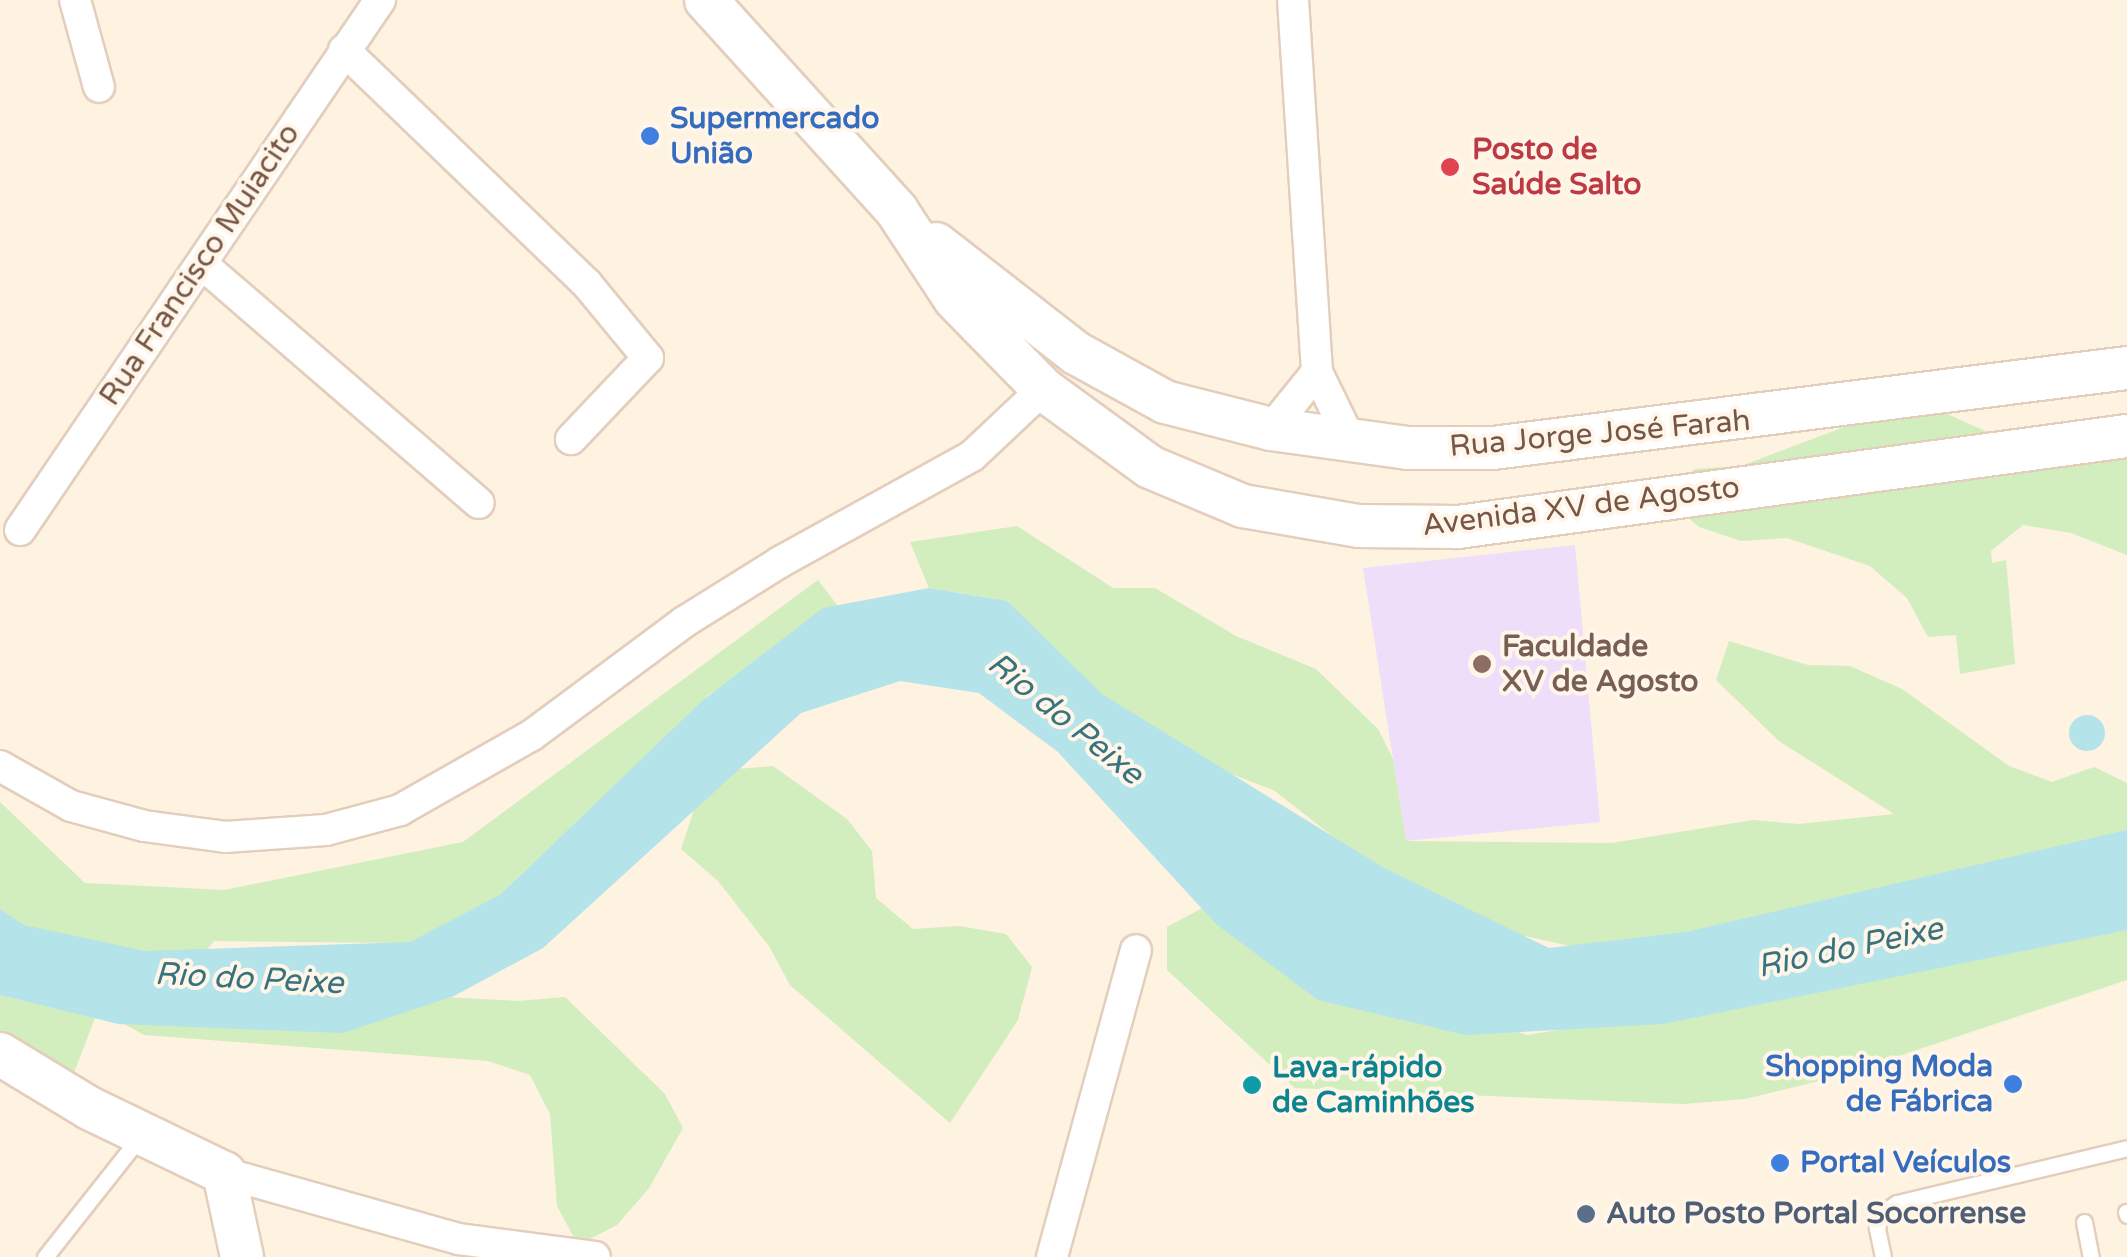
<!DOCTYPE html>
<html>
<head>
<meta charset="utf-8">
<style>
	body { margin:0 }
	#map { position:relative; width:2127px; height:1257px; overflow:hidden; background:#fef2e1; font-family:"Varela Round",sans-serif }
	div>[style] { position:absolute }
	.education>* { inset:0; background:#efdefa }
	.green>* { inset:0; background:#d2edbe }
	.water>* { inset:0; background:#b4e3e9 }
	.round { border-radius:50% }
	.roads { filter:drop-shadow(2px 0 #e3cebc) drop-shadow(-2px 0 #e3cebc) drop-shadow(0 2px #e3cebc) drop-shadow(0 -2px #e3cebc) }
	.lane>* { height:15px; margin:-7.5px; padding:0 7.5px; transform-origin:7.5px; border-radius:7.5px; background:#fff }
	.street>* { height:30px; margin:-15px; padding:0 15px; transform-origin:15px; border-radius:15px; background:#fff }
	.secondary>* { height:42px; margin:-21px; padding:0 21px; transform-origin:21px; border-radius:21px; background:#fff }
	.dots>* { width:28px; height:28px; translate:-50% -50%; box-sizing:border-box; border:5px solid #fff6e9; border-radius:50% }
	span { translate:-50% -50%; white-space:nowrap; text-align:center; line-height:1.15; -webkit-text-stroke:8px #fff6e9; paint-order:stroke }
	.shop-label { font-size:30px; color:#366cbe; font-weight:700 }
	.left { translate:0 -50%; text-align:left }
	.right { translate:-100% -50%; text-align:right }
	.health-label { font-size:30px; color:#be3a42; font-weight:700 }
	.street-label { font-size:30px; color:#775646 }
	.education-label { font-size:30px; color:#785e54; font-weight:700 }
	.culture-label { font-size:30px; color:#0d838f; font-weight:700 }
	.service-label { font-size:30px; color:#4e5e75; font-weight:700 }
	.water-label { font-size:32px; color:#38747e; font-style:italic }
</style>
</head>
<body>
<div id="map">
	<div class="education">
		<i style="clip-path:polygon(1575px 545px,1600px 822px,1406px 841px,1363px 568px)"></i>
	</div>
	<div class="green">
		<i style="clip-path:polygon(1916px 400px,1994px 435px,2045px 425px,2092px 433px,2127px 430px,2127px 555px,2071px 533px,2023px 525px,1991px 551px,1992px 563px,2006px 560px,2015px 664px,1960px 674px,1956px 635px,1928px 637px,1907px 598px,1870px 566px,1787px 538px,1741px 541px,1699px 527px,1662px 495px,1695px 469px,1741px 466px)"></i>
		<i style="clip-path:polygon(1017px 526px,1113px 588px,1155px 588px,1236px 636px,1316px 669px,1378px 729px,1393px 759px,1406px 841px,1612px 843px,1753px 820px,1799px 824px,1894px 814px,1779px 741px,1716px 680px,1729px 641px,1808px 665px,1850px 666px,1902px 689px,2009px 766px,2052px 782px,2094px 767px,2127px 783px,2127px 980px,1836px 1077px,1745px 1099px,1683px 1104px,1295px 1088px,1167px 970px,1167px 927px,1208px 905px,1373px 981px,1527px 1035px,1626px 1019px,1597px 952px,1507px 932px,1378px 872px,1275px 791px,1152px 743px,997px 599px,929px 588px,910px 542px)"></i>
		<i style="clip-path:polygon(818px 580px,844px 614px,710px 694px,501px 894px,409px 943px,214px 941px,195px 964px,153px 971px,0 917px,0 802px,85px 883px,224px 890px,463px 842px)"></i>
		<i style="clip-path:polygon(773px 766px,847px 819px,872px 851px,876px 898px,913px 929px,959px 926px,1006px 934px,1032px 967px,1018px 1020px,950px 1123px,790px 985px,769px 946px,718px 881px,681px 849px,695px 807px,727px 770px)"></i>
		<i style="clip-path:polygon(292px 989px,518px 1001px,565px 997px,665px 1094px,683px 1128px,649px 1188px,617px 1225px,578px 1245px,557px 1206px,550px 1114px,530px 1075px,488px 1061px,144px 1035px,108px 1015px)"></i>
		<i style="clip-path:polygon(0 995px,95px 1018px,70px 1083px,0 1047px)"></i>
	</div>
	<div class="water">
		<i style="clip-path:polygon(929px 588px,1007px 601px,1102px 694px,1384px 868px,1549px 948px,1686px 932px,2127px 830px,2127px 930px,1663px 1024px,1466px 1035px,1318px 1000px,1216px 924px,1058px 752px,979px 693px,900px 681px,801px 713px,543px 948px,454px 996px,343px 1033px,118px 1024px,0 995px,0 909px,24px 925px,145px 951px,410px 942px,501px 894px,702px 701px,823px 608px)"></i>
		<i class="round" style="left:2069px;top:715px;width:36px;height:36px"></i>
	</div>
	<div class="roads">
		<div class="lane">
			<i style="left:2126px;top:1212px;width:3px;rotate:72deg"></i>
			<i style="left:2084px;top:1222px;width:36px;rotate:79deg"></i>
			<i style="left:45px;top:1257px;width:152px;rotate:-51.7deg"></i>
			<i style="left:1883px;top:1257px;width:30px;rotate:-102deg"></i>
			<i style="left:1877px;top:1228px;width:15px;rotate:-74deg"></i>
			<i style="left:1881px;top:1214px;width:19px;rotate:-35deg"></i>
			<i style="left:1897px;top:1203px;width:236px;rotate:-13.4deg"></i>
		</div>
		<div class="street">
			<i style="left:75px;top:0;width:90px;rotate:74.6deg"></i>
			<i style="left:1293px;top:0;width:373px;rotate:86.3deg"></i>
			<i style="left:1317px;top:372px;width:78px;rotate:64.1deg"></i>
			<i style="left:344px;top:50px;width:337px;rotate:43.9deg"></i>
			<i style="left:587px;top:284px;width:96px;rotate:50.5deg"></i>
			<i style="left:648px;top:358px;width:112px;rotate:133.5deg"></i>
			<i style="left:203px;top:265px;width:364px;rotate:40.8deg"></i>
			<i style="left:1271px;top:429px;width:73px;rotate:-51.1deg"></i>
			<i style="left:20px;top:530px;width:641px;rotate:-55.81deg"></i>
			<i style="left:0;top:766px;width:81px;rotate:29.4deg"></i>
			<i style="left:71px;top:806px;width:76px;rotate:15.3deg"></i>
			<i style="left:144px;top:826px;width:82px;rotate:7.7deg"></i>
			<i style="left:225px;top:837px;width:101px;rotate:-4deg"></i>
			<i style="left:326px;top:830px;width:77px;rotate:-15.1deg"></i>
			<i style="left:400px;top:810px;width:152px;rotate:-29.6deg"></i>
			<i style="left:532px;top:735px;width:189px;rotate:-36.6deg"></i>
			<i style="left:684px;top:622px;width:113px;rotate:-32deg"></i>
			<i style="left:780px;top:562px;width:219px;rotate:-28.9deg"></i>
			<i style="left:972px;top:456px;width:98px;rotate:-43.3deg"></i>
			<i style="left:224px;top:1173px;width:244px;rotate:15.7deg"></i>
			<i style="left:459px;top:1239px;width:137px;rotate:7.5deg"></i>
			<i style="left:1052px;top:1257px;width:318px;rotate:-74.7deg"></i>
		</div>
		<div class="secondary">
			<i style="left:706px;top:0;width:285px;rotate:47.8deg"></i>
			<i style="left:897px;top:211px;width:105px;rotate:56.6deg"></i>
			<i style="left:955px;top:299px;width:126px;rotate:45.6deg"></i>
			<i style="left:1043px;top:389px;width:132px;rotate:36.1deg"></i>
			<i style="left:1150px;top:467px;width:101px;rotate:22.8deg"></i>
			<i style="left:1243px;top:506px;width:118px;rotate:9.8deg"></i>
			<i style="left:1359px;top:526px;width:99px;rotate:0.6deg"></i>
			<i style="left:1458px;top:527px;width:675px;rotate:-7.75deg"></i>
			<i style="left:936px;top:244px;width:177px;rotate:37.9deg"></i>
			<i style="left:1076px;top:353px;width:102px;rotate:28.8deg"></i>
			<i style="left:1165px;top:402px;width:109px;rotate:14.3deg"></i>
			<i style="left:1271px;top:429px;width:138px;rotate:7.9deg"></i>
			<i style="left:1408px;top:448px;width:85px"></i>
			<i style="left:1493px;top:448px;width:639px;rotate:-7.19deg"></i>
			<i style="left:0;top:1054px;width:104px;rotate:31.2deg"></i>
			<i style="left:89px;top:1108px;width:150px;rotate:25.7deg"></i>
			<i style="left:224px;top:1173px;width:86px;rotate:77.9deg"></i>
		</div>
	</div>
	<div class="dots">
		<i style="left:650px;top:136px;background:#3f7fe0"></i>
		<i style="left:1450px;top:167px;background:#e0444e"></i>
		<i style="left:1482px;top:664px;background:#8d6e63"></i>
		<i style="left:2013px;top:1084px;background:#3f7fe0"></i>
		<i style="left:1252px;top:1085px;background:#0f9aa8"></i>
		<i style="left:1780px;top:1163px;background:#3f7fe0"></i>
		<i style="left:1586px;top:1214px;background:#5c6f8a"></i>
	</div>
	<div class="shop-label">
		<span class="left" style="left:670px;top:136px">Supermercado<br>União</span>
		<span class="right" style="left:1993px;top:1084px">Shopping Moda<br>de Fábrica</span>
		<span class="left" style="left:1800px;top:1163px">Portal Veículos</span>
	</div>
	<div class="health-label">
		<span class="left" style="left:1472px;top:167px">Posto de<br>Saúde Salto</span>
	</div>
	<div class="street-label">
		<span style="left:200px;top:265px;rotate:-56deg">Rua Francisco Muiacito</span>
		<span style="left:1600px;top:434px;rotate:-5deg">Rua Jorge José Farah</span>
		<span style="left:1581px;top:507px;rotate:-7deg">Avenida XV de Agosto</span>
	</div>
	<div class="education-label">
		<span class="left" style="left:1502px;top:664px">Faculdade<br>XV de Agosto</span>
	</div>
	<div class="culture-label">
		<span class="left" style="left:1272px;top:1085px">Lava-rápido<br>de Caminhões</span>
	</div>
	<div class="service-label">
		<span class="left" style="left:1606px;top:1214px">Auto Posto Portal Socorrense</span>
	</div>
	<div class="water-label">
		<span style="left:1065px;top:719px;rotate:39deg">Rio do Peixe</span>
		<span style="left:1850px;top:948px;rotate:-12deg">Rio do Peixe</span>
		<span style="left:249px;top:979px;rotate:3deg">Rio do Peixe</span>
	</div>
</div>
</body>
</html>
